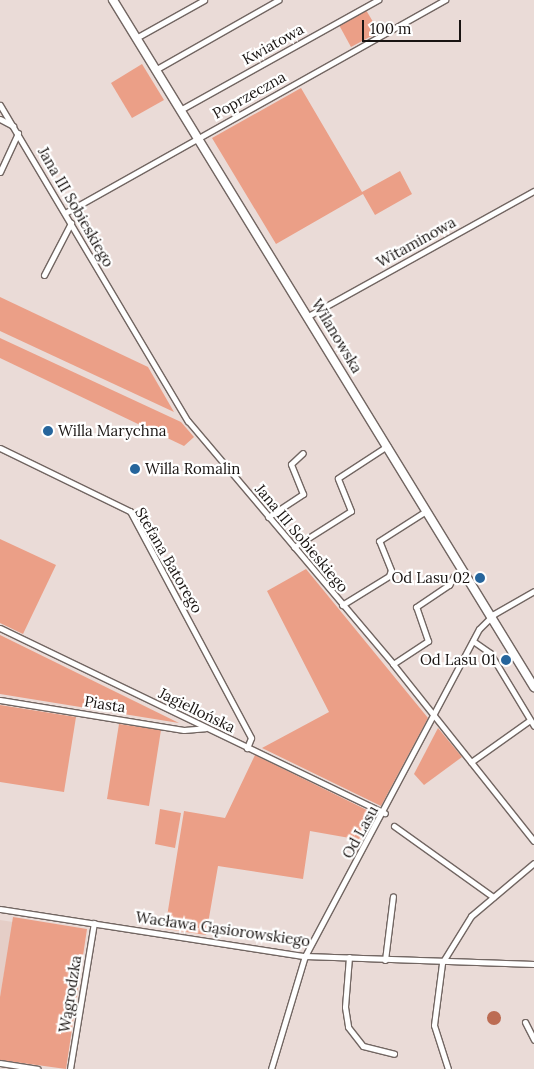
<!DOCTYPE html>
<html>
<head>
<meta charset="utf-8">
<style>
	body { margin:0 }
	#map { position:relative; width:534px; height:1069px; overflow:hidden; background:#eadbd7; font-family:Lora,serif }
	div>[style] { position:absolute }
	.built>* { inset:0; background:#e5cec7 }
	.green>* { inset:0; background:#eb9f87 }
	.water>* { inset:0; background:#bc6c53 }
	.round { border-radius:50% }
	.roads { filter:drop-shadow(1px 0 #726662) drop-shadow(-1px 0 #726662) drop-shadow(0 1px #726662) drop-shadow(0 -1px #726662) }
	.minor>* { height:5px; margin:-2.5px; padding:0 2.5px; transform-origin:2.5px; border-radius:2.5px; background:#fff }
	.secondary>* { height:8px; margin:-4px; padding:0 4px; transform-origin:4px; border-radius:4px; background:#fff }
	.dots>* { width:14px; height:14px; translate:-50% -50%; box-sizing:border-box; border:2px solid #fff; border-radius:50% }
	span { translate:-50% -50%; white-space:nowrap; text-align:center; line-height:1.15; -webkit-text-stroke:4.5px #fff; paint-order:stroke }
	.street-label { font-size:15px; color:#191412 }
	.poi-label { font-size:15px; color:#191412 }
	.left { translate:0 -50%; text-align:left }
	.right { translate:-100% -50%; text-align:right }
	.scale { position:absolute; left:362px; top:20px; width:99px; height:22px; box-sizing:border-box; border:2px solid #191412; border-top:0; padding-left:6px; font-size:15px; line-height:18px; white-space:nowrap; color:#191412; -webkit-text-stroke:4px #fff; paint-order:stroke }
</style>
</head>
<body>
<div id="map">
	<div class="built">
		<i style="clip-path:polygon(0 920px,13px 922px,0 997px)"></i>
	</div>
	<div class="green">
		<i style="clip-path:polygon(366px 10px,379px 32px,351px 47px,339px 25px)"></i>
		<i style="clip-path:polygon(142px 64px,164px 100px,132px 118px,111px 83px)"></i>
		<i style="clip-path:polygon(301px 88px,362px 192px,400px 171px,412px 194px,375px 215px,363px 194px,276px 244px,212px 138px)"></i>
		<i style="clip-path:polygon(0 297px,148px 367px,174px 412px,0 331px)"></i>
		<i style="clip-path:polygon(0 338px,181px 422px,194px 437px,184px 446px,0 358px)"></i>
		<i style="clip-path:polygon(0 539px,56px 565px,23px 634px,0 623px)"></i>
		<i style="clip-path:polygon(306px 569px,428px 718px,381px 806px,262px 748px,329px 712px,267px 591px)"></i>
		<i style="clip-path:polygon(0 635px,179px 723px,0 694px)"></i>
		<i style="clip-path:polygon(0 705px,76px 717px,64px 792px,0 782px)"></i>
		<i style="clip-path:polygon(119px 724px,161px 730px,149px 806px,107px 799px)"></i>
		<i style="clip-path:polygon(438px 728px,462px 757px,424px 785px,414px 774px)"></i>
		<i style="clip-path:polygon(255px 755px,375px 814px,361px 840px,310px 831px,303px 879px,218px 866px,206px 935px,165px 929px,184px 811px,225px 818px)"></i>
		<i style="clip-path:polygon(160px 809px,181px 813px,175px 848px,155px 844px)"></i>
		<i style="clip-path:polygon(13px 917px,87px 929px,66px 1069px,0 1060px,0 997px)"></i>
	</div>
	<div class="water">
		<i class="round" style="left:487px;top:1011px;width:14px;height:14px"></i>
	</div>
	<div class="roads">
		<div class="minor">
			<i style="left:136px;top:38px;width:78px;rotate:-29.2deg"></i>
			<i style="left:155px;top:70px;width:142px;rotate:-29.6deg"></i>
			<i style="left:0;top:105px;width:368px;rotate:59.3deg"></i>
			<i style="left:188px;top:421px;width:318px;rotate:49.8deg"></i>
			<i style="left:393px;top:664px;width:226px;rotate:51.5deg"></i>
			<i style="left:180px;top:110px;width:227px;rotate:-29.1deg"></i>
			<i style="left:0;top:119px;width:15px;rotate:28deg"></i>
			<i style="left:0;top:172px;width:43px;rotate:-65.2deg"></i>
			<i style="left:65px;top:213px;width:436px;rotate:-29.3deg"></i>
			<i style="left:44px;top:275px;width:59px;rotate:-62.6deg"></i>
			<i style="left:310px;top:315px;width:256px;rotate:-29deg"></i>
			<i style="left:0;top:448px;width:144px;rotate:25.9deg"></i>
			<i style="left:130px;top:511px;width:257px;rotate:61.9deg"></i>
			<i style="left:251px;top:738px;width:11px;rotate:112deg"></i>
			<i style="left:268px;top:517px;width:42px;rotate:-33.3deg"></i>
			<i style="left:303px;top:494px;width:32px;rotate:-112deg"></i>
			<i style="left:291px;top:464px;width:16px;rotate:-43deg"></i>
			<i style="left:294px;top:547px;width:67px;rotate:-32.3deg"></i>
			<i style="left:351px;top:511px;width:35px;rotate:-112deg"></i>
			<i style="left:338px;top:478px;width:59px;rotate:-33.1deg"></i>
			<i style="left:342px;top:605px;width:55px;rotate:-31.7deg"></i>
			<i style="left:389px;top:576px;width:6px;rotate:-72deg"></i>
			<i style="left:391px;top:570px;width:31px;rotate:-112deg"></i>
			<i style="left:379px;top:541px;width:56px;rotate:-32.6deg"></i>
			<i style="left:0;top:628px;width:427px;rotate:25.7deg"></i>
			<i style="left:473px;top:641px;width:21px;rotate:35deg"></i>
			<i style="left:490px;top:653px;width:85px;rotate:58.9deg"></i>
			<i style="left:393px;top:664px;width:42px;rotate:-33.3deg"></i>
			<i style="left:428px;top:641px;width:36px;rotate:-109deg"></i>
			<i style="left:416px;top:607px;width:40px;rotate:-34deg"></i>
			<i style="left:449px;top:585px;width:10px;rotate:-61deg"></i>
			<i style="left:0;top:700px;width:186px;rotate:9.3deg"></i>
			<i style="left:184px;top:730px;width:21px;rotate:-5deg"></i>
			<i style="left:471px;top:762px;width:72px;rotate:-35.4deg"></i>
			<i style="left:394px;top:826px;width:122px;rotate:35.6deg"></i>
			<i style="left:0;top:909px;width:309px;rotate:8.8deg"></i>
			<i style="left:305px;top:956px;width:229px;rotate:2deg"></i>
			<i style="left:349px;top:957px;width:50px;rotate:94.6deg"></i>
			<i style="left:345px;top:1007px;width:20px;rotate:81deg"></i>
			<i style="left:348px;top:1027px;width:24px;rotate:52deg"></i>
			<i style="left:363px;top:1046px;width:32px;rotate:14deg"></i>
			<i style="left:385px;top:960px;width:64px;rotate:-82.9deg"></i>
			<i style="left:525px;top:1022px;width:20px;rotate:63deg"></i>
			<i style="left:0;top:1063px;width:38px;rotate:9deg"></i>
			<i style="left:70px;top:1069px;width:148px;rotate:-80.7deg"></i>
			<i style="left:271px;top:1069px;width:118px;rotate:-73.3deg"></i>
			<i style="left:305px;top:956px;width:370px;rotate:-62deg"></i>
			<i style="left:479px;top:629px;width:21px;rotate:-45deg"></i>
			<i style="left:494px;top:614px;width:46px;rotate:-29.9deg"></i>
			<i style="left:448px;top:1069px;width:46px;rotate:-107.7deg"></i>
			<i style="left:434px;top:1025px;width:63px;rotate:-82.6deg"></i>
			<i style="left:442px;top:963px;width:55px;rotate:-58.3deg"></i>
			<i style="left:471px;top:916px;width:82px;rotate:-40.1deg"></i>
		</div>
		<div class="secondary">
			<i style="left:113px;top:0;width:806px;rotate:58.5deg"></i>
		</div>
	</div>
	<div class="dots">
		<i style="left:48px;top:431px;background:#26659c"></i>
		<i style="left:135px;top:469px;background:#26659c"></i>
		<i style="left:480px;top:578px;background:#26659c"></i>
		<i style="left:506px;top:660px;background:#26659c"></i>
	</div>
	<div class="street-label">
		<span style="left:273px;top:44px;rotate:-29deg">Kwiatowa</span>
		<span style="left:249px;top:95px;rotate:-29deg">Poprzeczna</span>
		<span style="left:76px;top:207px;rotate:60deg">Jana III Sobieskiego</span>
		<span style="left:416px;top:242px;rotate:-29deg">Witaminowa</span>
		<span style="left:337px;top:336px;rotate:59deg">Wilanowska</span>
		<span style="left:302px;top:538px;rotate:50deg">Jana III Sobieskiego</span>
		<span style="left:169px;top:560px;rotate:60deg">Stefana Batorego</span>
		<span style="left:105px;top:704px;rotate:9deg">Piasta</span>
		<span style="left:197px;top:710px;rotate:26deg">Jagiellońska</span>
		<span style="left:360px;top:832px;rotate:-61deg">Od Lasu</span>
		<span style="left:223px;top:929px;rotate:8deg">Wacława Gąsiorowskiego</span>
		<span style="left:70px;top:994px;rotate:-81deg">Wągrodzka</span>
	</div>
	<div class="poi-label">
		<span class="left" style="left:58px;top:431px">Willa Marychna</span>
		<span class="left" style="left:145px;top:469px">Willa Romalin</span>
		<span class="right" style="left:470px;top:578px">Od Lasu 02</span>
		<span class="right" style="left:496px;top:660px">Od Lasu 01</span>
	</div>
	<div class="scale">100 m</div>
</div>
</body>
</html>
